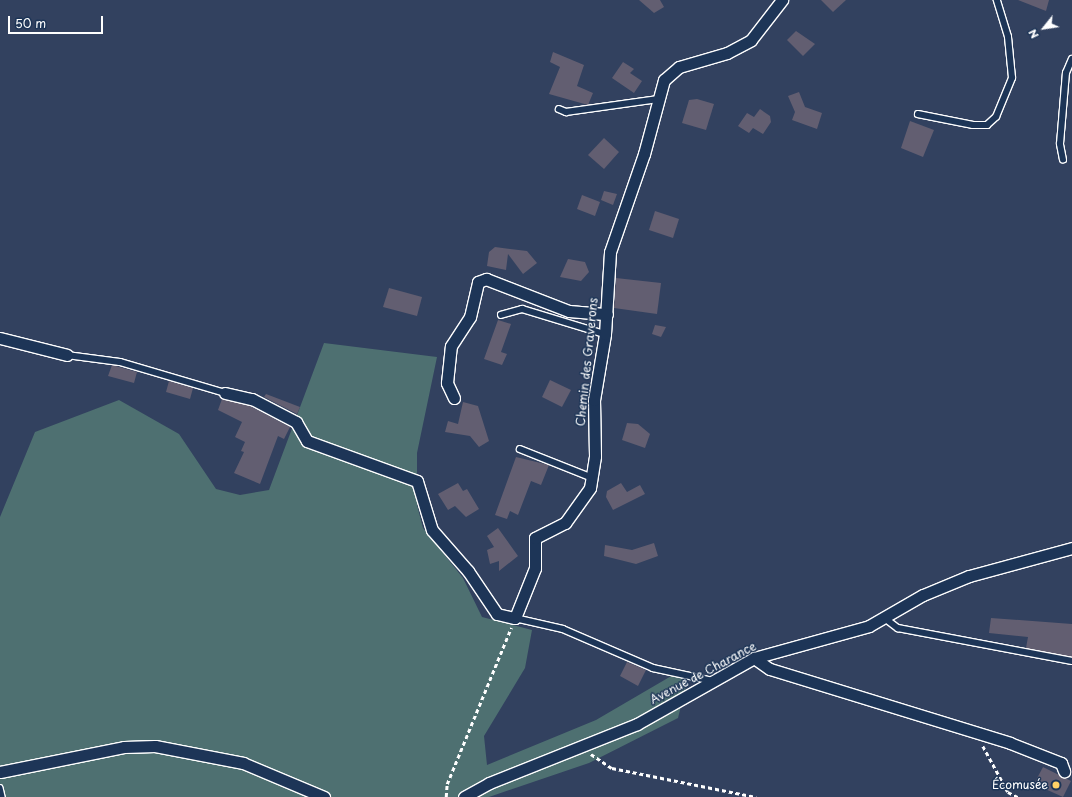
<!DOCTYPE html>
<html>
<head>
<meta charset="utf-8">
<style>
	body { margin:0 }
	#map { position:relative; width:1072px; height:797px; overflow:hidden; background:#32415f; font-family:"Playpen Sans",sans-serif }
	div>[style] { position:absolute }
	.green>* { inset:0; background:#4e7071 }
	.building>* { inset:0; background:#625e71 }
	.path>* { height:2.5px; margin-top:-1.25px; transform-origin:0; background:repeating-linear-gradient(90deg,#fff 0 4px,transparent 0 7px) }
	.roads { filter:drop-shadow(1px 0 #fff) drop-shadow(-1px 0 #fff) drop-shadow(0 1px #fff) drop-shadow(0 -1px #fff) }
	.lane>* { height:5.5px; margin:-2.75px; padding:0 2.75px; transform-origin:2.75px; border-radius:2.75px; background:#1d3557 }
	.street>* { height:11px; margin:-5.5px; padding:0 5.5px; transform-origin:5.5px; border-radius:5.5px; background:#1d3557 }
	.dots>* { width:11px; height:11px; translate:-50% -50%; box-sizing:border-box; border:2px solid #1d3557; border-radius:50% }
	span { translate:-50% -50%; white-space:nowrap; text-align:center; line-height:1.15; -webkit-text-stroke:3px #1d3557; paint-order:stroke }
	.street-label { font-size:12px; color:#fff }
	.poi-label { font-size:12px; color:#fff }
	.right { translate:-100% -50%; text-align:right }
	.north { position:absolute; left:1024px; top:8px; width:40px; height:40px; -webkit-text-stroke:3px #1d3557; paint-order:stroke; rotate:240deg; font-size:11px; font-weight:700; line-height:16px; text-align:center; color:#fff }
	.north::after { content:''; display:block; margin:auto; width:14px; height:18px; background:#fff; clip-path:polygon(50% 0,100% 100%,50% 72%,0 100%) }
	.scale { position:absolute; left:8px; top:16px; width:95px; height:18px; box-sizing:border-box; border:2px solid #fff; border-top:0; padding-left:5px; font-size:12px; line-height:14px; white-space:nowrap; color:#fff; -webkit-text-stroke:3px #1d3557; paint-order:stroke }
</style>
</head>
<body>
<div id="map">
	<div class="green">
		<i style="clip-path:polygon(324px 343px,437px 357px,417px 453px,417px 505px,423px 528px,463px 578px,482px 617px,532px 630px,525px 668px,484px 736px,487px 765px,596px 720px,673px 675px,687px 682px,678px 718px,589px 763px,489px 797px,0 797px,0 517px,35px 432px,119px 400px,179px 434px,216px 489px,240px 495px,269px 490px)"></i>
	</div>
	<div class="building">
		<i style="clip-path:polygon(639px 0,660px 0,664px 7px,654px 13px)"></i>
		<i style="clip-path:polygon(821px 0,846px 0,833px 12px)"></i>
		<i style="clip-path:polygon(1018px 0,1049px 0,1046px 11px)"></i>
		<i style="clip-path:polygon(796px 31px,815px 44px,803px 56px,787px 40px)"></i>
		<i style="clip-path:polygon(553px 52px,584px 65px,577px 86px,593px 93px,588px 105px,549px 94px,560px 67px,550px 62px)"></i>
		<i style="clip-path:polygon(623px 62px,634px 69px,630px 73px,642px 81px,634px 93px,612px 78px)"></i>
		<i style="clip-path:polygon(799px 92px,805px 107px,822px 113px,817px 129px,792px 120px,795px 112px,788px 96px)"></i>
		<i style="clip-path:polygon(697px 99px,714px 104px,706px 130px,682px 123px,689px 100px)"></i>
		<i style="clip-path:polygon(760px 109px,770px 116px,771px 122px,763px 134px,753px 128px,749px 133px,738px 126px,747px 113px,754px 117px)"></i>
		<i style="clip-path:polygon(910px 121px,934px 130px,923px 157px,901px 148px)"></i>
		<i style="clip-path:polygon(604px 138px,619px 152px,604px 169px,588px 155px)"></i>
		<i style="clip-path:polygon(604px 191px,617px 194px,613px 205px,601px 200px)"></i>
		<i style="clip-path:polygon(582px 195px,600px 202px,595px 216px,577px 209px)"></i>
		<i style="clip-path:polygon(655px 211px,679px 219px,673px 238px,649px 230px)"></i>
		<i style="clip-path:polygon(495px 247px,527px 251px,537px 263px,523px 274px,508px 254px,506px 270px,487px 266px,489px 252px)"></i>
		<i style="clip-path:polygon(568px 259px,585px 262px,589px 272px,581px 281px,560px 277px)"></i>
		<i style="clip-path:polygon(616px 278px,661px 283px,657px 314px,614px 308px)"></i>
		<i style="clip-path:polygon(389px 288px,422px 297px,417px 316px,383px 307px)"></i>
		<i style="clip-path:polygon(498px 320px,511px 324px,501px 352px,507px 354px,502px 365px,484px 359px)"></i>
		<i style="clip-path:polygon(655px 325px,666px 327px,661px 337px,652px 334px)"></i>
		<i style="clip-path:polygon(112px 365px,137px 372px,134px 383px,108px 376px)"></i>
		<i style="clip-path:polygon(550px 380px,571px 390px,562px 407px,542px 397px)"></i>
		<i style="clip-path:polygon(169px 381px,193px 388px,190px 399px,166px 392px)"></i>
		<i style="clip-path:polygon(266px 394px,300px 407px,297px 414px,264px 397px)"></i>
		<i style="clip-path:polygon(222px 399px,250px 406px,290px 427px,284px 439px,278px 436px,260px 484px,234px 473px,244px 452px,241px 451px,245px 442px,235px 437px,242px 422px,218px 410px)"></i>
		<i style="clip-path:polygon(463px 402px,478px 406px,489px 441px,479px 447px,470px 436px,445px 432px,448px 421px,458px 424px)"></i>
		<i style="clip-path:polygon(627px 423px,638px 424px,650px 434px,645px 448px,622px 440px)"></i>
		<i style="clip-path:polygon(516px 457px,549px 465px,541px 485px,531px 481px,518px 515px,510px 511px,507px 519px,495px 515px)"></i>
		<i style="clip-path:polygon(458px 483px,463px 491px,467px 489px,479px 509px,466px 517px,455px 506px,448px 510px,438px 494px)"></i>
		<i style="clip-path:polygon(621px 483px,627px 492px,640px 485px,645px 494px,613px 510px,606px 497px,607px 491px)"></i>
		<i style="clip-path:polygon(498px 528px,518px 556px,499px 571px,499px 561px,490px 564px,487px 550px,494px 547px,487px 536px)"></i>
		<i style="clip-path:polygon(654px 543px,658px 556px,636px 564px,604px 556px,605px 545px,632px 550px)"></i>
		<i style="clip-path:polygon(991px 618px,1072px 624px,1072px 657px,1026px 648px,1028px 637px,989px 633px)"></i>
		<i style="clip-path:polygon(627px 662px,646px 670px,638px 686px,620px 676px)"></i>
		<i style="clip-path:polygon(1043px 767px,1071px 781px,1063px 797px,1034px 784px)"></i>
	</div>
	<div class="path">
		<i style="left:983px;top:746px;width:52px;rotate:61.5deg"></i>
		<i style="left:1008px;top:792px;width:11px;rotate:27deg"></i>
		<i style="left:591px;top:754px;width:25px;rotate:34deg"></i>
		<i style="left:612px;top:768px;width:147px;rotate:11.4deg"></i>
		<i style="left:446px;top:797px;width:13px;rotate:-86deg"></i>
		<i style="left:447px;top:784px;width:169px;rotate:-67.7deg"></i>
	</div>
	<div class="roads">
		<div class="lane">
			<i style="left:559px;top:109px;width:8px;rotate:23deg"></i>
			<i style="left:566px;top:112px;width:93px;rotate:-8deg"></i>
			<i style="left:918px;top:114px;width:56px;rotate:11.3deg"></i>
			<i style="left:973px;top:125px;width:14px"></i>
			<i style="left:987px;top:125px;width:12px;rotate:-42deg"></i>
			<i style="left:996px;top:117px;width:42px;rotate:-67.7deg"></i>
			<i style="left:1012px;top:78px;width:41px;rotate:-95.6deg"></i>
			<i style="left:1008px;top:37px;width:39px;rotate:-107deg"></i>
			<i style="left:1063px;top:160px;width:16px;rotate:-101deg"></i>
			<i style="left:1060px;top:144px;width:71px;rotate:-85.2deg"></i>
			<i style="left:1066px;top:73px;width:15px;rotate:-67deg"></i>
			<i style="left:501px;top:315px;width:22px;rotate:-16deg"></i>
			<i style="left:522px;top:309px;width:87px;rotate:16.8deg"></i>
			<i style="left:67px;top:355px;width:53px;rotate:7.5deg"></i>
			<i style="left:120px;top:362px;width:109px;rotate:16.4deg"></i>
			<i style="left:520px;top:449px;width:79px;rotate:21.7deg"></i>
			<i style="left:515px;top:618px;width:49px;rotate:12.9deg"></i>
			<i style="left:563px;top:629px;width:98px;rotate:23.4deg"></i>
			<i style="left:653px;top:668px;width:61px;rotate:12.2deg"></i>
			<i style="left:886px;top:619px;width:15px;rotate:37deg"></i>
			<i style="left:898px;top:628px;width:177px;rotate:10.7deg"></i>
			<i style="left:0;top:788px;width:9px;rotate:77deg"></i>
		</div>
		<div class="street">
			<i style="left:0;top:338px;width:69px;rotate:14.2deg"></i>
			<i style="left:225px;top:393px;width:28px;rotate:13deg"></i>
			<i style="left:252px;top:399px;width:50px;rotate:27.6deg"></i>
			<i style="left:296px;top:422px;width:22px;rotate:60deg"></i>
			<i style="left:307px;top:441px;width:117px;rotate:20deg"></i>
			<i style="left:417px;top:481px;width:51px;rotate:73deg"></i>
			<i style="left:432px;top:530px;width:55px;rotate:48.7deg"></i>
			<i style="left:468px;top:571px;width:52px;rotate:56deg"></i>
			<i style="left:497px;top:614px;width:18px;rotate:13deg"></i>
			<i style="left:515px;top:618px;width:54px;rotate:-68.2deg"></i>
			<i style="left:535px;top:568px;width:30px;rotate:-90deg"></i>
			<i style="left:535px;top:538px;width:34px;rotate:-27deg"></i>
			<i style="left:565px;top:523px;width:43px;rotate:-54.5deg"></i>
			<i style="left:590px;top:488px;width:32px;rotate:-81deg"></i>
			<i style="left:595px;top:456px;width:56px;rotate:-91deg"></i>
			<i style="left:594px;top:400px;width:67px;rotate:-80.5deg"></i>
			<i style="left:605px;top:334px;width:82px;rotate:-86.5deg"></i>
			<i style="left:610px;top:252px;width:104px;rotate:-70.9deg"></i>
			<i style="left:644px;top:154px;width:77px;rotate:-74.9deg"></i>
			<i style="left:664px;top:80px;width:20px;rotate:-41deg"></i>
			<i style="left:679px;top:67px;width:50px;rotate:-16.3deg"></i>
			<i style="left:727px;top:53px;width:27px;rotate:-28deg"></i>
			<i style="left:751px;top:40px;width:51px;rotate:-52.2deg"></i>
			<i style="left:454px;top:398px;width:17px;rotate:-115deg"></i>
			<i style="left:447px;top:383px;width:37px;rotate:-84deg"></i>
			<i style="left:451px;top:346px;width:35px;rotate:-57deg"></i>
			<i style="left:470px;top:317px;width:36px;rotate:-77deg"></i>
			<i style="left:478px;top:282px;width:9px;rotate:-21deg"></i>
			<i style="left:486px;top:279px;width:89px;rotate:21.1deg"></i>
			<i style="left:569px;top:311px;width:38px;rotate:5deg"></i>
			<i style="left:754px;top:658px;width:19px;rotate:35deg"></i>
			<i style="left:770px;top:669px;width:251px;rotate:17.1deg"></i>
			<i style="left:1010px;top:743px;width:55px;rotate:21.4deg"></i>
			<i style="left:1061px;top:763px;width:9px;rotate:69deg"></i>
			<i style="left:0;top:772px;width:126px;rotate:-11.4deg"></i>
			<i style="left:124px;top:747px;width:31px;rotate:-2deg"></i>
			<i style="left:155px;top:746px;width:90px;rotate:10.9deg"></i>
			<i style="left:243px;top:763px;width:88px;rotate:22.8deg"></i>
			<i style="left:464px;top:797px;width:29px;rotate:-29deg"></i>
			<i style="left:489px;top:783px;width:159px;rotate:-21.7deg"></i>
			<i style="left:637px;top:724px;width:134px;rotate:-29.4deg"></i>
			<i style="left:754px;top:658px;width:119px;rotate:-15.5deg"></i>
			<i style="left:869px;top:626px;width:62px;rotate:-29.9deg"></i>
			<i style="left:923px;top:595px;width:50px;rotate:-22.4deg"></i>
			<i style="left:969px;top:576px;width:107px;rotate:-15.2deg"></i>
		</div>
	</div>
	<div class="dots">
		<i style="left:1056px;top:785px;background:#ffd166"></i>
	</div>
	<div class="street-label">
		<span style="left:587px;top:362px;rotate:-84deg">Chemin des Graverons</span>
		<span style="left:703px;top:673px;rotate:-28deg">Avenue de Charance</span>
	</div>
	<div class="poi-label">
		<span class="right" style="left:1048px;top:785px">Écomusée</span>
	</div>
	<div class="north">N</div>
	<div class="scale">50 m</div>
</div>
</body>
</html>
